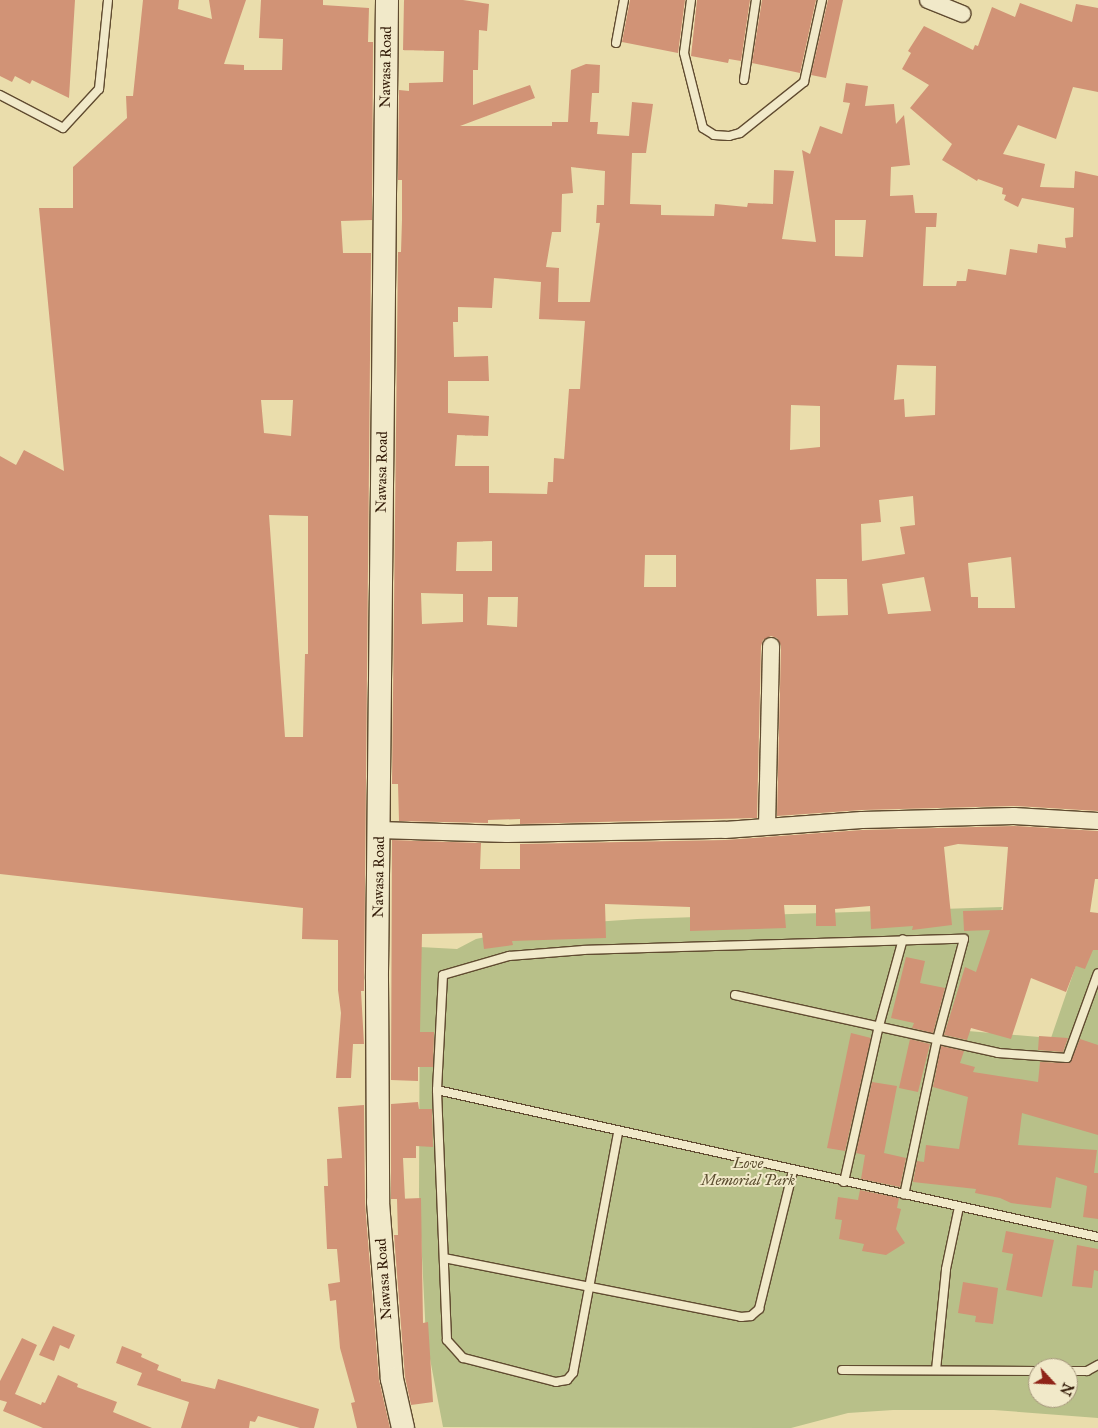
<!DOCTYPE html>
<html>
<head>
<meta charset="utf-8">
<style>
	body { margin:0 }
	#map { position:relative; width:1098px; height:1428px; overflow:hidden; background:#eaddac; font-family:"IM FELL Great Primer",serif }
	div>[style] { position:absolute }
	.green>* { inset:0; background:#b8c089 }
	.building>* { inset:0; background:#d19376 }
	.roads { filter:drop-shadow(1px 0 #604b30) drop-shadow(-1px 0 #604b30) drop-shadow(0 1px #604b30) drop-shadow(0 -1px #604b30) }
	.lane>* { height:8px; margin:-4px; padding:0 4px; transform-origin:4px; border-radius:4px; background:#f1e9c9 }
	.street>* { height:16px; margin:-8px; padding:0 8px; transform-origin:8px; border-radius:8px; background:#f1e9c9 }
	.secondary>* { height:22px; margin:-11px; padding:0 11px; transform-origin:11px; border-radius:11px; background:#f1e9c9 }
	span { translate:-50% -50%; white-space:nowrap; text-align:center; line-height:1.15; -webkit-text-stroke:4px #f1e9c9; paint-order:stroke }
	.street-label { font-size:15px; color:#321a07 }
	.park-label { font-size:15px; color:#5a4c2e; font-style:italic }
	.north { position:absolute; left:1028px; top:1358px; width:50px; height:50px; box-sizing:border-box; background:#f1e9c9; border:1px solid #a5967b; border-radius:50%; rotate:115deg; font-size:14px; font-weight:700; line-height:20px; text-align:center; color:#321a07 }
	.north::after { content:''; display:block; margin:auto; width:18px; height:22px; background:#8f2418; clip-path:polygon(50% 0,100% 100%,50% 72%,0 100%) }
</style>
</head>
<body>
<div id="map">
	<div class="green">
		<i style="clip-path:polygon(evenodd,1002px 907px,968px 1031px,1051px 1038px,1086px 936px,1098px 935px,1098px 1418px,994px 1410px,893px 1410px,848px 1413px,791px 1428px,443px 1427px,426px 1338px,419px 1195px,420px 947px,457px 949px,476px 939px,537px 926px,637px 919px,1002px 907px,1038px 1368px,1068px 1368px,1068px 1398px,1038px 1398px,1038px 1368px)"></i>
	</div>
	<div class="building">
		<i style="clip-path:polygon(0 0,75px 0,69px 98px,32px 80px,30px 84px,15px 76px,12px 82px,0 76px)"></i>
		<i style="clip-path:polygon(evenodd,143px 0,179px 0,178px 9px,212px 19px,209px 0,246px 0,224px 64px,244px 65px,244px 70px,282px 70px,283px 39px,259px 38px,261px 0,323px 0,323px 5px,369px 8px,368px 42px,373px 42px,372px 220px,341px 221px,343px 253px,371px 253px,364px 991px,361px 991px,364px 1044px,353px 1044px,351px 1078px,336px 1078px,341px 1013px,338px 990px,338px 940px,302px 939px,303px 908px,0 874px,0 456px,16px 465px,24px 450px,64px 471px,39px 208px,73px 208px,73px 167px,127px 118px,126px 96px,133px 96px,143px 0,261px 400px,293px 400px,291px 436px,264px 433px,261px 400px,143px 0,269px 515px,308px 516px,308px 654px,305px 654px,303px 737px,285px 737px,269px 515px)"></i>
		<i style="clip-path:polygon(evenodd,404px 0,463px 0,489px 4px,487px 31px,479px 30px,478px 70px,473px 70px,473px 105px,530px 85px,535px 98px,460px 126px,552px 126px,552px 122px,568px 122px,571px 70px,586px 64px,600px 65px,599px 93px,592px 93px,590px 122px,598px 122px,597px 134px,629px 136px,632px 102px,653px 104px,646px 153px,632px 153px,630px 204px,661px 205px,661px 215px,714px 216px,715px 204px,747px 207px,748px 203px,773px 204px,774px 170px,794px 171px,782px 239px,816px 242px,802px 150px,810px 154px,820px 126px,842px 134px,850px 103px,843px 102px,846px 83px,868px 86px,865px 106px,894px 104px,896px 124px,904px 115px,910px 165px,891px 167px,890px 196px,913px 195px,915px 213px,937px 213px,936px 227px,926px 227px,923px 286px,956px 286px,957px 281px,966px 281px,968px 269px,1006px 275px,1010px 249px,1037px 253px,1038px 244px,1066px 248px,1065px 238px,1073px 237px,1074px 208px,1022px 198px,1018px 207px,1004px 200px,1006px 195px,1002px 194px,1003px 188px,978px 179px,977px 181px,942px 160px,952px 144px,910px 108px,929px 85px,902px 69px,911px 53px,908px 51px,924px 26px,973px 50px,975px 45px,978px 46px,992px 7px,1015px 17px,1020px 3px,1072px 22px,1076px 4px,1098px 8px,1098px 92px,1073px 87px,1056px 139px,1018px 125px,1003px 154px,1045px 164px,1040px 187px,1074px 188px,1075px 171px,1098px 176px,1098px 811px,1014px 806px,862px 810px,777px 816px,781px 646px,777px 638px,771px 636px,763px 640px,761px 646px,757px 818px,520px 824px,520px 819px,488px 820px,488px 823px,399px 821px,398px 784px,392px 784px,398px 252px,401px 252px,402px 220px,402px 180px,398px 180px,399px 90px,409px 91px,409px 83px,443px 82px,444px 51px,403px 50px,404px 0,571px 167px,605px 171px,604px 205px,597px 205px,596px 223px,600px 223px,590px 302px,558px 302px,559px 268px,546px 267px,552px 232px,561px 232px,562px 194px,573px 193px,571px 167px,404px 0,835px 220px,866px 220px,863px 257px,835px 256px,835px 220px,404px 0,494px 278px,541px 282px,539px 319px,585px 321px,580px 389px,569px 389px,564px 459px,554px 458px,553px 482px,548px 482px,547px 494px,489px 493px,489px 466px,455px 466px,457px 435px,488px 436px,489px 416px,448px 413px,448px 381px,489px 381px,488px 356px,454px 357px,453px 322px,458px 322px,458px 307px,492px 308px,494px 278px,404px 0,897px 365px,936px 366px,935px 415px,905px 417px,904px 399px,894px 400px,897px 365px,404px 0,791px 405px,820px 406px,820px 447px,790px 450px,791px 405px,404px 0,913px 496px,915px 525px,900px 527px,905px 554px,862px 561px,861px 524px,881px 522px,879px 500px,913px 496px,404px 0,492px 541px,492px 571px,456px 571px,457px 542px,492px 541px,404px 0,645px 555px,676px 555px,676px 587px,644px 587px,645px 555px,404px 0,1011px 557px,1015px 608px,978px 608px,978px 597px,971px 597px,968px 563px,1011px 557px,404px 0,924px 577px,931px 611px,888px 614px,882px 584px,924px 577px,404px 0,816px 579px,847px 579px,848px 615px,817px 616px,816px 579px,404px 0,421px 593px,463px 594px,463px 622px,422px 624px,421px 593px,404px 0,488px 597px,518px 597px,517px 627px,487px 625px,488px 597px)"></i>
		<i style="clip-path:polygon(630px 0,685px 0,678px 53px,622px 42px)"></i>
		<i style="clip-path:polygon(697px 0,750px 0,741px 61px,729px 59px,728px 63px,691px 56px)"></i>
		<i style="clip-path:polygon(762px 0,816px 0,800px 73px,752px 63px)"></i>
		<i style="clip-path:polygon(828px 0,843px 0,826px 78px,811px 75px)"></i>
		<i style="clip-path:polygon(1014px 826px,1098px 831px,1098px 879px,1095px 879px,1090px 912px,1098px 913px,1098px 950px,1093px 950px,1085px 969px,1076px 966px,1066px 992px,1031px 978px,1011px 1039px,971px 1028px,967px 1040px,944px 1035px,965px 967px,976px 972px,990px 930px,964px 931px,963px 911px,1003px 910px,1008px 847px,958px 844px,944px 847px,952px 925px,912px 930px,913px 926px,871px 929px,870px 906px,835px 909px,836px 926px,816px 926px,816px 905px,784px 905px,786px 928px,690px 931px,690px 907px,605px 904px,606px 938px,512px 941px,513px 945px,484px 949px,482px 933px,422px 934px,420px 1032px,434px 1032px,433px 1067px,418px 1067px,418px 1081px,391px 1080px,392px 840px,481px 843px,480px 869px,520px 869px,520px 844px,725px 840px,862px 830px)"></i>
		<i style="clip-path:polygon(906px 957px,925px 961px,920px 983px,945px 988px,933px 1033px,912px 1028px,914px 1023px,891px 1018px)"></i>
		<i style="clip-path:polygon(851px 1033px,871px 1038px,845px 1151px,827px 1148px)"></i>
		<i style="clip-path:polygon(1039px 1036px,1068px 1038px,1063px 1052px,1038px 1050px)"></i>
		<i style="clip-path:polygon(910px 1039px,930px 1044px,918px 1092px,899px 1088px)"></i>
		<i style="clip-path:polygon(1080px 1039px,1098px 1045px,1098px 1135px,1022px 1113px,1018px 1145px,1097px 1150px,1094px 1173px,1098px 1173px,1098px 1219px,1083px 1217px,1087px 1186px,1056px 1177px,1051px 1208px,1011px 1203px,1000px 1198px,975px 1193px,976px 1189px,913px 1182px,917px 1161px,924px 1162px,926px 1145px,959px 1149px,968px 1097px,933px 1087px,941px 1046px,964px 1051px,960px 1063px,975px 1067px,973px 1072px,1038px 1082px,1040px 1062px,1070px 1063px)"></i>
		<i style="clip-path:polygon(872px 1082px,897px 1086px,884px 1153px,906px 1158px,900px 1187px,861px 1179px,865px 1155px,856px 1153px)"></i>
		<i style="clip-path:polygon(418px 1102px,419px 1109px,432px 1109px,433px 1147px,416px 1146px,416px 1158px,403px 1158px,405px 1199px,391px 1199px,391px 1104px)"></i>
		<i style="clip-path:polygon(364px 1105px,365px 1203px,379px 1380px,390px 1428px,357px 1428px,351px 1403px,355px 1402px,340px 1348px,336px 1300px,330px 1301px,328px 1284px,340px 1282px,337px 1249px,327px 1249px,324px 1186px,328px 1186px,327px 1159px,342px 1158px,338px 1107px)"></i>
		<i style="clip-path:polygon(860px 1190px,899px 1198px,897px 1208px,901px 1209px,896px 1229px,905px 1243px,886px 1255px,862px 1251px,864px 1244px,839px 1239px,842px 1220px,835px 1219px,838px 1197px,858px 1200px)"></i>
		<i style="clip-path:polygon(421px 1198px,423px 1323px,428px 1322px,433px 1402px,411px 1405px,405px 1377px,394px 1235px,398px 1235px,397px 1199px)"></i>
		<i style="clip-path:polygon(1006px 1231px,1054px 1240px,1042px 1297px,1006px 1290px,1013px 1254px,1002px 1252px)"></i>
		<i style="clip-path:polygon(1077px 1245px,1098px 1249px,1098px 1271px,1094px 1270px,1092px 1288px,1072px 1286px)"></i>
		<i style="clip-path:polygon(963px 1282px,998px 1288px,993px 1324px,975px 1322px,976px 1316px,958px 1313px)"></i>
		<i style="clip-path:polygon(53px 1326px,75px 1335px,69px 1349px,60px 1345px,54px 1361px,39px 1355px)"></i>
		<i style="clip-path:polygon(22px 1338px,37px 1345px,15px 1394px,41px 1405px,42px 1402px,45px 1403px,58px 1375px,78px 1384px,77px 1387px,117px 1402px,113px 1412px,152px 1428px,43px 1428px,3px 1411px,7px 1402px,0 1400px,0 1381px)"></i>
		<i style="clip-path:polygon(122px 1346px,142px 1354px,141px 1357px,159px 1365px,157px 1370px,181px 1379px,181px 1381px,215px 1389px,218px 1379px,319px 1409px,314px 1428px,300px 1428px,258px 1416px,255px 1422px,250px 1421px,249px 1428px,181px 1428px,189px 1402px,137px 1385px,142px 1373px,116px 1363px)"></i>
	</div>
	<div class="roads">
		<div class="lane">
			<i style="left:691px;top:0;width:53px;rotate:97.5deg"></i>
			<i style="left:684px;top:53px;width:77px;rotate:75.8deg"></i>
			<i style="left:703px;top:128px;width:13px;rotate:32deg"></i>
			<i style="left:714px;top:135px;width:15px;rotate:4deg"></i>
			<i style="left:729px;top:136px;width:11px;rotate:-15deg"></i>
			<i style="left:740px;top:133px;width:82px;rotate:-38.6deg"></i>
			<i style="left:804px;top:82px;width:84px;rotate:-77.6deg"></i>
			<i style="left:616px;top:43px;width:44px;rotate:-79.5deg"></i>
			<i style="left:744px;top:80px;width:81px;rotate:-81.5deg"></i>
			<i style="left:0;top:95px;width:71px;rotate:27.6deg"></i>
			<i style="left:63px;top:128px;width:53px;rotate:-47.3deg"></i>
			<i style="left:99px;top:89px;width:89px;rotate:-84.2deg"></i>
			<i style="left:735px;top:995px;width:269px;rotate:12.4deg"></i>
			<i style="left:998px;top:1053px;width:69px;rotate:4.1deg"></i>
			<i style="left:1067px;top:1058px;width:90px;rotate:-70deg"></i>
			<i style="left:437px;top:1090px;width:677px;rotate:12.54deg"></i>
			<i style="left:618px;top:1133px;width:244px;rotate:100.6deg"></i>
			<i style="left:573px;top:1373px;width:9px;rotate:131deg"></i>
			<i style="left:567px;top:1380px;width:11px;rotate:170deg"></i>
			<i style="left:556px;top:1382px;width:96px;rotate:-165.5deg"></i>
			<i style="left:463px;top:1358px;width:24px;rotate:-132deg"></i>
			<i style="left:447px;top:1340px;width:250px;rotate:-92.3deg"></i>
			<i style="left:437px;top:1090px;width:115px;rotate:-87deg"></i>
			<i style="left:443px;top:975px;width:69px;rotate:-16.1deg"></i>
			<i style="left:509px;top:956px;width:75px;rotate:-4.6deg"></i>
			<i style="left:584px;top:950px;width:380px;rotate:-1.7deg"></i>
			<i style="left:964px;top:939px;width:105px;rotate:105deg"></i>
			<i style="left:937px;top:1040px;width:158px;rotate:102deg"></i>
			<i style="left:844px;top:1182px;width:160px;rotate:-77.4deg"></i>
			<i style="left:879px;top:1026px;width:90px;rotate:-74.6deg"></i>
			<i style="left:444px;top:1258px;width:303px;rotate:11.2deg"></i>
			<i style="left:741px;top:1317px;width:10px;rotate:-6deg"></i>
			<i style="left:751px;top:1316px;width:11px;rotate:-41deg"></i>
			<i style="left:759px;top:1309px;width:142px;rotate:-76.2deg"></i>
			<i style="left:842px;top:1370px;width:196px;rotate:0.3deg"></i>
			<i style="left:936px;top:1370px;width:101px;rotate:-84.3deg"></i>
			<i style="left:946px;top:1269px;width:63px;rotate:-78.2deg"></i>
			<i style="left:1068px;top:1371px;width:19px"></i>
			<i style="left:1087px;top:1371px;width:13px;rotate:-29deg"></i>
		</div>
		<div class="street">
			<i style="left:928px;top:0;width:37px;rotate:22deg"></i>
			<i style="left:767px;top:826px;width:180px;rotate:-88.7deg"></i>
			<i style="left:379px;top:830px;width:128px;rotate:1.8deg"></i>
			<i style="left:507px;top:834px;width:218px;rotate:-1.1deg"></i>
			<i style="left:725px;top:830px;width:137px;rotate:-4.2deg"></i>
			<i style="left:862px;top:820px;width:152px;rotate:-1.5deg"></i>
			<i style="left:1014px;top:816px;width:84px;rotate:3.4deg"></i>
		</div>
		<div class="secondary">
			<i style="left:387px;top:0;width:979px;rotate:90.59deg"></i>
			<i style="left:377px;top:979px;width:223px;rotate:89.7deg"></i>
			<i style="left:378px;top:1202px;width:178px;rotate:85.5deg"></i>
			<i style="left:392px;top:1379px;width:50px;rotate:77.3deg"></i>
		</div>
	</div>
	<div class="street-label">
		<span style="left:386px;top:67px;rotate:-89deg">Nawasa Road</span>
		<span style="left:382px;top:472px;rotate:-89deg">Nawasa Road</span>
		<span style="left:379px;top:877px;rotate:-89deg">Nawasa Road</span>
		<span style="left:384px;top:1279px;rotate:-94deg">Nawasa Road</span>
	</div>
	<div class="park-label">
		<span style="left:748px;top:1172px">Love<br>Memorial Park</span>
	</div>
	<div class="north">N</div>
</div>
</body>
</html>
